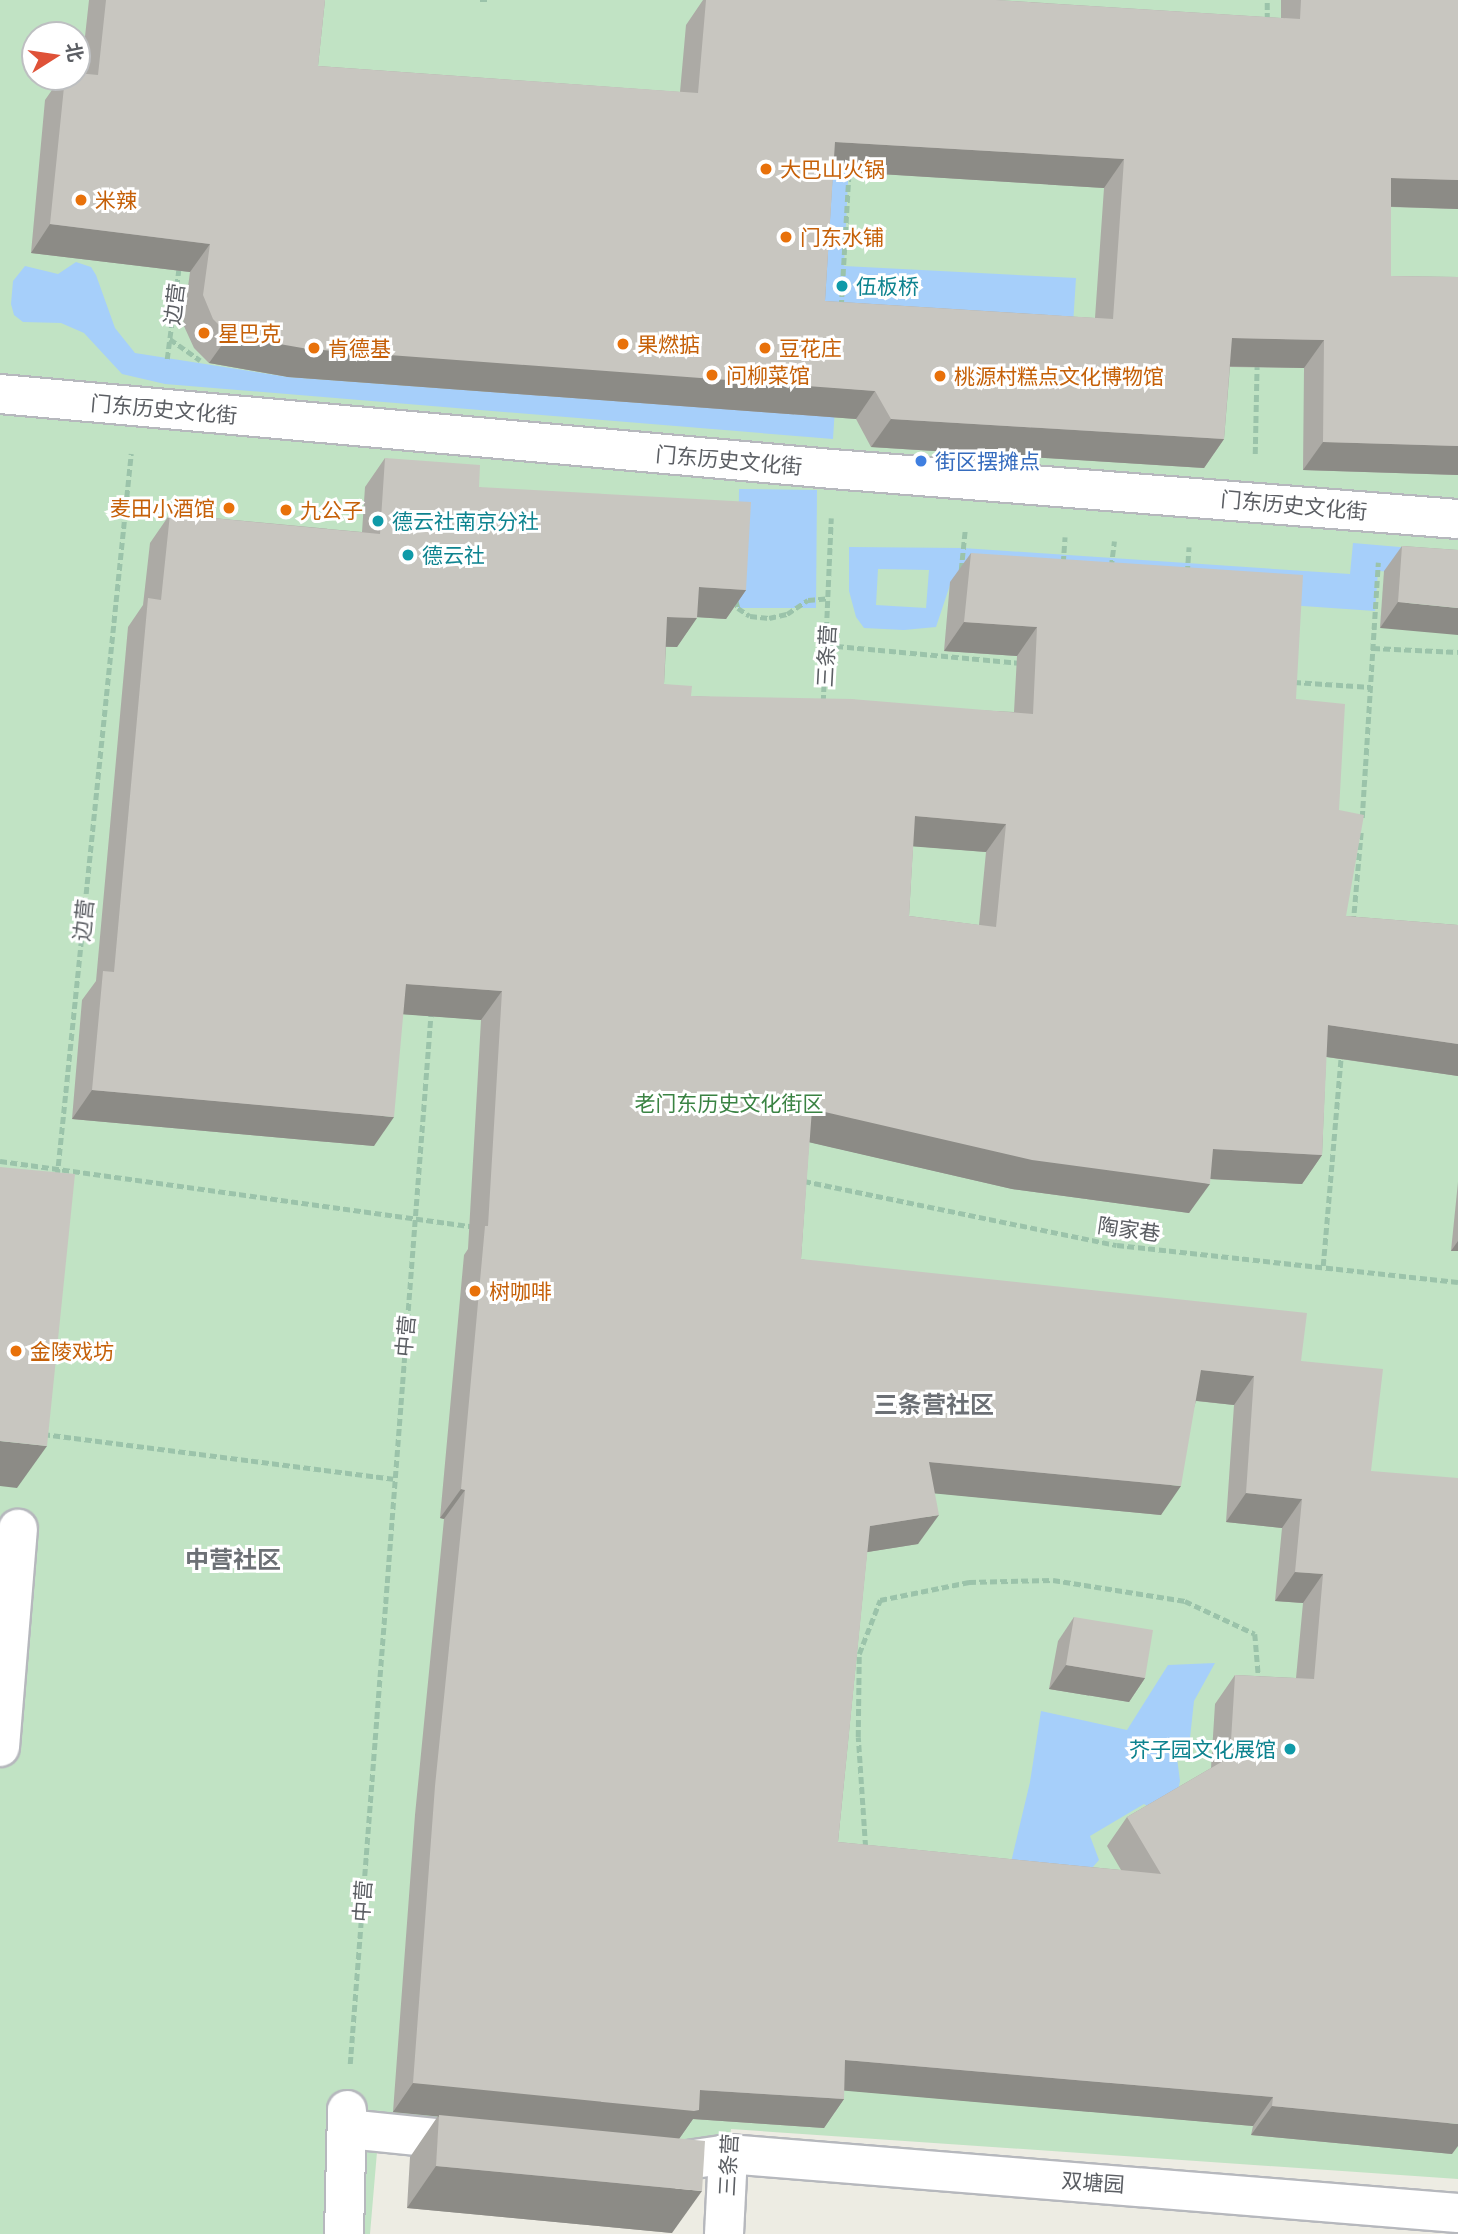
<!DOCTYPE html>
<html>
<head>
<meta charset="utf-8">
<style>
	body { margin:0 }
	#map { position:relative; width:1458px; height:2234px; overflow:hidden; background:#edece3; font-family:Quicksand,"Noto Sans SC",sans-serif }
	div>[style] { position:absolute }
	.green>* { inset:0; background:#c1e3c4 }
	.water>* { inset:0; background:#a6cffa }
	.path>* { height:4.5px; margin-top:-2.25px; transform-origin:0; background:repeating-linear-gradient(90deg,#9bc3aa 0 7px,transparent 0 10.5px) }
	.roads { filter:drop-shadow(2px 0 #b6b8bd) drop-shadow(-2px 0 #b6b8bd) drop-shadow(0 2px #b6b8bd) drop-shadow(0 -2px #b6b8bd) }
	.street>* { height:38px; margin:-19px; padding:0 19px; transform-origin:19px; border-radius:19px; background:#fff }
	.wall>* { inset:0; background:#acaaa5 }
	.shaded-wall>* { inset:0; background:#8c8b86 }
	.building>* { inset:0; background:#c8c6c0 }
	.dots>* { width:19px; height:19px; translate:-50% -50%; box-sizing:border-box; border:4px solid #fff; border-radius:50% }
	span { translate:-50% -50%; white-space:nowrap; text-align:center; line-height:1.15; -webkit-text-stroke:6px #fff; paint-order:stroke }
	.food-label { font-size:21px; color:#c56008 }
	.left { translate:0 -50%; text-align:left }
	.right { translate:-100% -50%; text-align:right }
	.culture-label { font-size:21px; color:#0d838f }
	.street-label { font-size:21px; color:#5b5e63 }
	.shop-label { font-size:21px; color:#366cbe }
	.park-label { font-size:21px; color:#3a8343 }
	.quarter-label { font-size:24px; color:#6c7075; font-weight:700 }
	.north { position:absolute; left:21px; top:21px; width:70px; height:70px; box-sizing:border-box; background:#fff; border:2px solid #bdbfc1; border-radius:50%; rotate:78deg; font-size:19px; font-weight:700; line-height:28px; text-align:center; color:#5b5e63 }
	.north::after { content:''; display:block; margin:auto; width:24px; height:32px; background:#df5238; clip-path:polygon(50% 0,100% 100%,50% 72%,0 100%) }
</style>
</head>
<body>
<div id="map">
	<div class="green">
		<i style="clip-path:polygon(evenodd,0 0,1458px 0,1458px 2179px,731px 2129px,725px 2177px,377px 2152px,370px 2234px,0 2234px,0 0,35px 35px,77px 35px,77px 77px,35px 77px,35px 35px)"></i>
	</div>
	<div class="water">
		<i style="clip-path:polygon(816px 160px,849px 161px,844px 266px,1076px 278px,1073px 325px,841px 311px,833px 439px,165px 384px,122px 374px,84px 333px,61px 323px,23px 322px,14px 315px,11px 304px,13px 281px,25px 266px,58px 274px,76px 262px,91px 267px,96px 275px,115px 328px,135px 353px,288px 377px,671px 405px)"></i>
		<i style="clip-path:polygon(739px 489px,817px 490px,816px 608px,738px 608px)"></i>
		<i style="clip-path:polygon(evenodd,1353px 543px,1458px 552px,1458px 576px,1378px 571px,1375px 611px,951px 582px,936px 627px,904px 630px,864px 628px,856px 617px,849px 591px,849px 547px,963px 548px,1350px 574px,1353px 543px,878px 569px,929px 570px,926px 608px,876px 605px,878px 569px)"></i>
		<i style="clip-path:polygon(1215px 1663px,1194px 1701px,1190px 1738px,1177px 1758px,1180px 1781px,1171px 1822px,1144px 1804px,1090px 1836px,1099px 1860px,1071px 1892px,1003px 1896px,1030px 1782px,1041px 1711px,1127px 1730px,1168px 1665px)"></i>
	</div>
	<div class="path">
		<i style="left:480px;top:0;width:8px"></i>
		<i style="left:1267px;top:20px;width:20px;rotate:-90deg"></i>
		<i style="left:841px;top:307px;width:138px;rotate:-86.7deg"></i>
		<i style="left:170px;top:339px;width:37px;rotate:35deg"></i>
		<i style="left:167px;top:359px;width:93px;rotate:-82.6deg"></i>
		<i style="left:1255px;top:454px;width:93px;rotate:-88.8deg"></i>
		<i style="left:1063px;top:563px;width:26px;rotate:-86deg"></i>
		<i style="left:1111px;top:567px;width:26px;rotate:-83deg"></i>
		<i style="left:961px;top:570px;width:40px;rotate:-84.3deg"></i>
		<i style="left:1187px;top:573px;width:26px;rotate:-86deg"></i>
		<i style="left:736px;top:600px;width:8px;rotate:76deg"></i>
		<i style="left:738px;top:608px;width:14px;rotate:34deg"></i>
		<i style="left:750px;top:616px;width:19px;rotate:6deg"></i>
		<i style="left:769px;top:618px;width:18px;rotate:-13deg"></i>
		<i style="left:787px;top:614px;width:25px;rotate:-34deg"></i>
		<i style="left:808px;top:600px;width:21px;rotate:-5deg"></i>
		<i style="left:826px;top:645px;width:195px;rotate:5.3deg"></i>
		<i style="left:1373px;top:648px;width:85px;rotate:2.7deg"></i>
		<i style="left:1294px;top:682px;width:77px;rotate:3.7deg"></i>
		<i style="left:823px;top:702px;width:184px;rotate:-87.5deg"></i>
		<i style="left:1362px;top:818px;width:256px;rotate:-86.4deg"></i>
		<i style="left:1353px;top:923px;width:92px;rotate:-85deg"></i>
		<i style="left:0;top:1161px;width:479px;rotate:7.9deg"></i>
		<i style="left:57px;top:1176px;width:726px;rotate:-84.15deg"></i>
		<i style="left:804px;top:1181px;width:319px;rotate:11.6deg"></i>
		<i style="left:1117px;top:1245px;width:343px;rotate:6.2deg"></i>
		<i style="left:1323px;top:1266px;width:213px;rotate:-85.1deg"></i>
		<i style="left:43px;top:1434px;width:353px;rotate:7.3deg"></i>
		<i style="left:1053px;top:1580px;width:134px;rotate:9deg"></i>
		<i style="left:1185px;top:1601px;width:77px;rotate:25.2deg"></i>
		<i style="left:1255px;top:1634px;width:72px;rotate:85.2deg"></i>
		<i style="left:1261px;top:1706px;width:85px;rotate:98.1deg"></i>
		<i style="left:1249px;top:1790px;width:94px;rotate:122deg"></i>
		<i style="left:1199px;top:1870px;width:40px;rotate:138deg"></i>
		<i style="left:1169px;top:1897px;width:63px;rotate:154.7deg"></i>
		<i style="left:1112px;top:1924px;width:93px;rotate:-176.3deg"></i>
		<i style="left:1019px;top:1918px;width:57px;rotate:-153deg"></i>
		<i style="left:968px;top:1892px;width:49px;rotate:-170.5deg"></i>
		<i style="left:920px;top:1884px;width:60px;rotate:-153.4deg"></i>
		<i style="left:866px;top:1857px;width:120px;rotate:-93.8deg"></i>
		<i style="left:858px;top:1737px;width:83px;rotate:-89.3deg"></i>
		<i style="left:859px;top:1654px;width:58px;rotate:-68.7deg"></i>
		<i style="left:880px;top:1600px;width:91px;rotate:-11.4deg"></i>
		<i style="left:969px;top:1582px;width:84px;rotate:-1.4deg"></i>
		<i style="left:350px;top:2064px;width:1056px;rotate:-85.6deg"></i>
	</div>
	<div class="roads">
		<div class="street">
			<i style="left:0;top:394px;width:835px;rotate:5.15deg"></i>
			<i style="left:832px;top:469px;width:628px;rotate:4.57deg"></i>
			<i style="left:0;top:1747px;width:219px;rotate:-85.3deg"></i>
			<i style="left:348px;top:2129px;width:130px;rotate:5.8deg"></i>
			<i style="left:651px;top:2160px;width:23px;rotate:5deg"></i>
			<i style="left:674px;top:2162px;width:55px;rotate:-8.4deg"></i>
			<i style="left:728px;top:2154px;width:732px;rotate:4.62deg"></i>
			<i style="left:344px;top:2234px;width:124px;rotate:-88.6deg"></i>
			<i style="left:724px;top:2234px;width:80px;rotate:-87.1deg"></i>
		</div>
	</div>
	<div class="wall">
		<i style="clip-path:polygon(evenodd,89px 0,325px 0,318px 66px,680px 92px,686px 25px,703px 0,996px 0,1281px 18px,1281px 0,1458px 0,1458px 209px,1391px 207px,1391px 276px,1458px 277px,1458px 475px,1303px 470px,1304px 368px,1230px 367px,1224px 439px,1204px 468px,871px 447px,856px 419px,288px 377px,209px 363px,194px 348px,183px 324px,190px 272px,31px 253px,45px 100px,61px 77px,77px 77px,81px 73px,89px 0,833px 171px,1104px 188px,1095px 318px,825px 301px,833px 171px)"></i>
		<i style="clip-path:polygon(evenodd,385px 458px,479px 487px,746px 590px,726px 619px,697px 617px,677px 647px,666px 647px,664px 684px,691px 696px,1014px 712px,1017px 656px,944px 651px,950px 582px,971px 553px,1296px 699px,1339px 810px,1346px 916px,1458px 925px,1458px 1076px,1326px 1057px,1322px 1155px,1302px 1184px,1210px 1179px,1189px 1213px,1012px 1189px,809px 1142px,801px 1259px,1301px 1361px,1371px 1471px,1452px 2154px,1251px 2135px,1253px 2126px,844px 2090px,844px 2099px,824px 2128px,693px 2119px,679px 2139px,672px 2233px,407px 2208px,410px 2157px,438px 2116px,393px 2112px,415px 1815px,444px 1519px,440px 1518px,464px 1255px,468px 1249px,481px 1020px,403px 1014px,374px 1146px,72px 1119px,82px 1000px,96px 981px,128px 627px,143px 605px,150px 543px,170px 514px,362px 532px,365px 487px,385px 458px,913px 846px,986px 852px,979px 925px,909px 916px,913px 846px,385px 458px,1196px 1401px,1234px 1405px,1226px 1522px,1282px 1528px,1275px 1601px,1303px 1603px,1296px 1678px,1235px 1675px,1215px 1704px,1211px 1768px,1127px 1817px,1107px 1846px,1121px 1870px,838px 1842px,867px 1552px,918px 1544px,935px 1493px,1161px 1515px,1196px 1401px)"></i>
		<i style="clip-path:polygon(1402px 546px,1458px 550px,1380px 628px,1384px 571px)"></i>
		<i style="clip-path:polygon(1458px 1182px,1458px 1251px,1451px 1251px)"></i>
		<i style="clip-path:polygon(1074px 1617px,1145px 1678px,1129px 1702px,1049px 1689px,1058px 1641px)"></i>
	</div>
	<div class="shaded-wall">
		<i style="clip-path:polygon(835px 142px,1124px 159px,1104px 188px,815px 170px)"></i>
		<i style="clip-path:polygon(1391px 178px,1458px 180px,1458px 209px,1371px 206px)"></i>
		<i style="clip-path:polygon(50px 224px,210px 244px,190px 272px,31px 253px)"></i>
		<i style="clip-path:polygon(229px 335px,875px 391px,856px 419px,288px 377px,209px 363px)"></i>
		<i style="clip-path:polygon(1232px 338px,1324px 340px,1304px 368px,1212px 366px)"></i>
		<i style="clip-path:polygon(891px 419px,1224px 439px,1204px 468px,871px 447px)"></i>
		<i style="clip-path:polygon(1323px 442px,1458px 446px,1458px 475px,1303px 470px)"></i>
		<i style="clip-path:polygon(699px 587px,746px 590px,726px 619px,679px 616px)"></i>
		<i style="clip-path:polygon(1398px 602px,1458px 608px,1458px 635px,1380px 628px)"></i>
		<i style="clip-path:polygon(667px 617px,697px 618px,677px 647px,647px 646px)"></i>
		<i style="clip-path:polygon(964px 622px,1037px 627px,1017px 656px,944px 651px)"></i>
		<i style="clip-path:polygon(915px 816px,1006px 824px,986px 852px,895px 845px)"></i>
		<i style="clip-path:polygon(406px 984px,502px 991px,481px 1020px,385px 1013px)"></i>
		<i style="clip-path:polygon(1328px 1025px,1458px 1044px,1458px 1076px,1307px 1054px)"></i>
		<i style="clip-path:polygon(92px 1090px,394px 1117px,374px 1146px,72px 1119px)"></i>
		<i style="clip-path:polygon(812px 1109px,1210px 1184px,1189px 1213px,1012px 1189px,791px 1138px)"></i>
		<i style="clip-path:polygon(1213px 1149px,1322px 1155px,1302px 1184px,1192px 1178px)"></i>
		<i style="clip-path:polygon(1458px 1241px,1458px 1251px,1451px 1251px)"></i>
		<i style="clip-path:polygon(1201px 1370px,1254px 1376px,1234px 1405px,1180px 1399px)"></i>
		<i style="clip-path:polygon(0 1441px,47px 1446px,17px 1488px,0 1486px)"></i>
		<i style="clip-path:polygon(929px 1462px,1181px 1486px,1161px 1515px,909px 1491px)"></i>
		<i style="clip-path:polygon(461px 1489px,465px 1490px,444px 1519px,440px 1518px)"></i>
		<i style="clip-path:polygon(1246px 1493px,1302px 1499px,1282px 1528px,1226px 1522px)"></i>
		<i style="clip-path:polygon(939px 1515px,918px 1544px,849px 1555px,870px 1526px)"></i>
		<i style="clip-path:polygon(1295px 1572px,1323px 1574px,1303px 1603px,1275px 1601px)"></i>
		<i style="clip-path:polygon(1066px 1665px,1145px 1678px,1129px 1702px,1049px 1689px)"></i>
		<i style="clip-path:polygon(845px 2060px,1273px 2097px,1253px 2126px,825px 2089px)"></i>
		<i style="clip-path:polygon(413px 2083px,700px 2090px,844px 2099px,824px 2128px,693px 2119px,679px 2139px,673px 2140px,393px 2112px)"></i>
		<i style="clip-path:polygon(1272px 2106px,1458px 2124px,1458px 2146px,1452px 2154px,1251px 2135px)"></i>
		<i style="clip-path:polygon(436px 2166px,702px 2191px,672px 2233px,407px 2208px)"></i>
	</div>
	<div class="building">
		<i style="clip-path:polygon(evenodd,106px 0,325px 0,318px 66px,698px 93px,706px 0,996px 0,1300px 19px,1301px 0,1458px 0,1458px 180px,1391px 178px,1391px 276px,1458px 277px,1458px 446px,1323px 442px,1324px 340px,1232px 338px,1224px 439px,891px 419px,875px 391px,308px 349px,229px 335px,213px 319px,203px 295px,210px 244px,50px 224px,65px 77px,77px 77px,77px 73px,98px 75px,106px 0,835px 142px,1124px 159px,1113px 319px,825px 301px,835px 142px)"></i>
		<i style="clip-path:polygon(evenodd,385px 458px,480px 465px,479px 487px,751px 502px,746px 590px,699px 587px,697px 618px,667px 617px,664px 684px,692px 686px,691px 696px,852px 699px,1033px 714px,1037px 627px,964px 622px,971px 553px,1303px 575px,1296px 699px,1345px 704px,1339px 810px,1364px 815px,1346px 916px,1458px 925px,1458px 1044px,1328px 1025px,1322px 1155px,1213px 1149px,1210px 1184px,1032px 1160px,812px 1109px,801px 1259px,1307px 1313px,1301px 1361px,1383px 1369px,1371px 1471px,1458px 1478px,1458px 2124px,1272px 2106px,1273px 2097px,845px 2060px,844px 2099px,700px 2090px,699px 2110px,694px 2111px,413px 2083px,435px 1786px,465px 1490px,461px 1489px,485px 1226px,488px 1226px,502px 991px,406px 984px,394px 1117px,92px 1090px,103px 971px,114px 972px,148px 598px,161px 600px,170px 514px,380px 534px,385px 458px,915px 816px,1006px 824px,996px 927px,909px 916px,915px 816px,385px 458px,1201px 1370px,1254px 1376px,1246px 1493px,1302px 1499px,1295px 1572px,1323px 1574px,1314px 1679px,1235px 1675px,1230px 1757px,1127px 1817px,1161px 1874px,838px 1842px,870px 1526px,939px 1515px,929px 1462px,1181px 1486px,1201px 1370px)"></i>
		<i style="clip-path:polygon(1402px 546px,1458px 550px,1458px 608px,1398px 602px)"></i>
		<i style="clip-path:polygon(0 1167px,75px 1174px,47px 1446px,0 1441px)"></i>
		<i style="clip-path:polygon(1074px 1617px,1153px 1630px,1145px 1678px,1066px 1665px)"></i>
		<i style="clip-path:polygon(439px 2115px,705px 2141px,702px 2191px,436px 2166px)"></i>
	</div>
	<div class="dots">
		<i style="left:766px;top:169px;background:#e8710a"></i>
		<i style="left:81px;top:200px;background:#e8710a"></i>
		<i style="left:786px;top:237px;background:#e8710a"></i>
		<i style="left:842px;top:286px;background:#0f9aa8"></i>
		<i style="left:204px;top:333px;background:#e8710a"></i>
		<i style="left:623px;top:344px;background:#e8710a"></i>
		<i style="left:314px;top:348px;background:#e8710a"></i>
		<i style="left:765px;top:348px;background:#e8710a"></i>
		<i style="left:712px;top:375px;background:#e8710a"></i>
		<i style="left:940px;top:376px;background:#e8710a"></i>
		<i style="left:921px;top:461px;background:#3f7fe0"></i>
		<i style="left:229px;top:508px;background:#e8710a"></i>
		<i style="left:286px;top:510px;background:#e8710a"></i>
		<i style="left:378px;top:521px;background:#0f9aa8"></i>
		<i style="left:408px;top:555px;background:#0f9aa8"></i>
		<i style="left:475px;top:1291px;background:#e8710a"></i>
		<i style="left:16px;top:1351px;background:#e8710a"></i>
		<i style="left:1290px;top:1749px;background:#0f9aa8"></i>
	</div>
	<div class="food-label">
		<span class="left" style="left:780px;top:169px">大巴山火锅</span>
		<span class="left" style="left:95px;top:200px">米辣</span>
		<span class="left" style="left:800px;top:237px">门东水铺</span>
		<span class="left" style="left:218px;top:333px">星巴克</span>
		<span class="left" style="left:637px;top:344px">果燃掂</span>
		<span class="left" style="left:328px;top:348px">肯德基</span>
		<span class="left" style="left:779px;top:348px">豆花庄</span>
		<span class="left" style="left:726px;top:375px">问柳菜馆</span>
		<span class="left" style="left:954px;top:376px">桃源村糕点文化博物馆</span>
		<span class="right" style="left:215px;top:508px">麦田小酒馆</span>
		<span class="left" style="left:300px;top:510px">九公子</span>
		<span class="left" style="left:489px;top:1291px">树咖啡</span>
		<span class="left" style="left:30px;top:1351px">金陵戏坊</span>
	</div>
	<div class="culture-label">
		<span class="left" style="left:856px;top:286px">伍板桥</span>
		<span class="left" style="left:392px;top:521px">德云社南京分社</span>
		<span class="left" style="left:422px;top:555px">德云社</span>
		<span class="right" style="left:1276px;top:1749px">芥子园文化展馆</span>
	</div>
	<div class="street-label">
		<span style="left:174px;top:304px;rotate:-83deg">边营</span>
		<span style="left:164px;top:409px;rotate:5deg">门东历史文化街</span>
		<span style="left:729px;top:460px;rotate:5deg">门东历史文化街</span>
		<span style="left:1294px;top:505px;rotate:5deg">门东历史文化街</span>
		<span style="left:826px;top:656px;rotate:-87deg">三条营</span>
		<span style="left:83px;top:920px;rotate:-84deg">边营</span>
		<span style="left:1129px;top:1229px;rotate:8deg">陶家巷</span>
		<span style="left:405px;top:1336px;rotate:-85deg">中营</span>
		<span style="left:362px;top:1901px;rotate:-86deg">中营</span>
		<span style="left:728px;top:2165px;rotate:-87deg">三条营</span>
		<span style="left:1093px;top:2182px;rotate:4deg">双塘园</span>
	</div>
	<div class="shop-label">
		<span class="left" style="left:935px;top:461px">街区摆摊点</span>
	</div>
	<div class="park-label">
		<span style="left:729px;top:1103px">老门东历史文化街区</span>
	</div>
	<div class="quarter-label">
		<span style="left:934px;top:1405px">三条营社区</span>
		<span style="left:233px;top:1560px">中营社区</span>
	</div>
	<div class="north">北</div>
</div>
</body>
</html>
